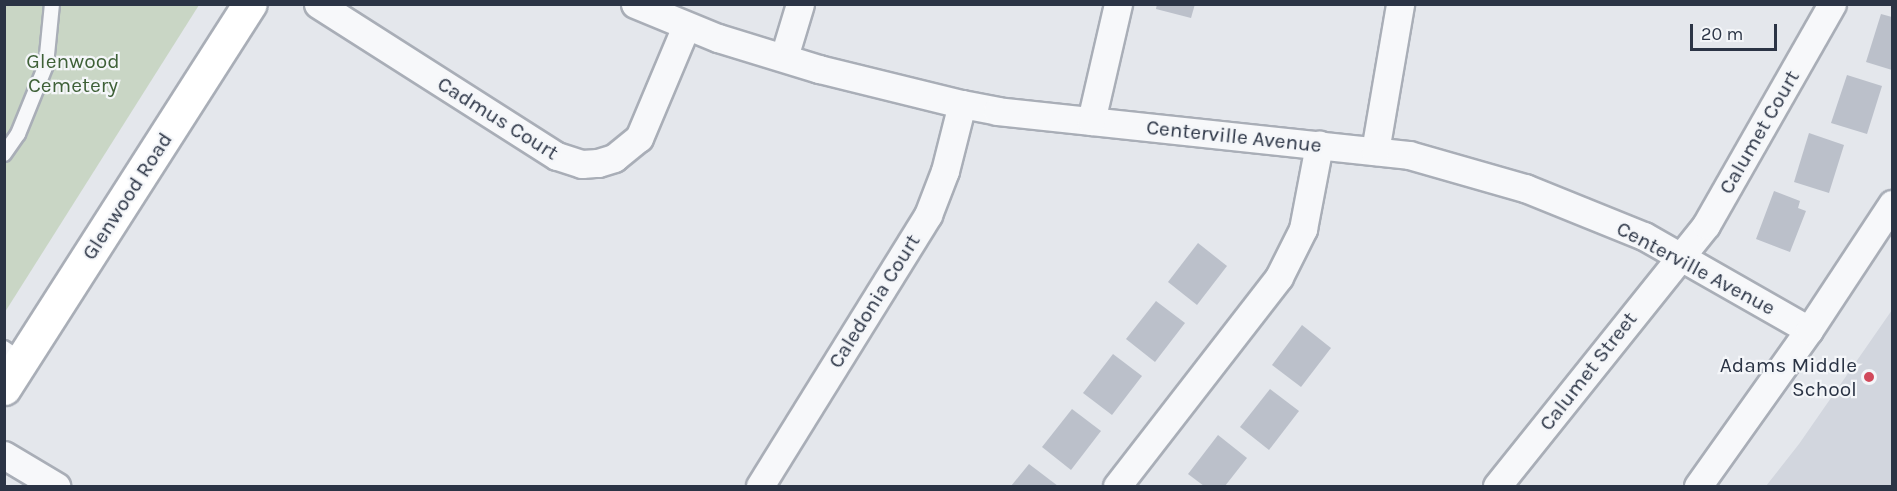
<!DOCTYPE html>
<html>
<head>
<meta charset="utf-8">
<style>
	body { margin:0 }
	#map { position:relative; width:1897px; height:491px; overflow:hidden; background:#e4e7ec; font-family:Karla,sans-serif }
	div>[style] { position:absolute }
	.built>* { inset:0; background:#d2d6de }
	.green>* { inset:0; background:#c9d6c5 }
	.building>* { inset:0; background:#bbc0ca }
	.roads { filter:drop-shadow(2px 0 #a9aeb7) drop-shadow(-2px 0 #a9aeb7) drop-shadow(0 2px #a9aeb7) drop-shadow(0 -2px #a9aeb7) }
	.lane>* { height:14px; margin:-7px; padding:0 7px; transform-origin:7px; border-radius:7px; background:#f7f8fa }
	.street>* { height:27px; margin:-13.5px; padding:0 13.5px; transform-origin:13.5px; border-radius:13.5px; background:#f7f8fa }
	.secondary>* { height:33px; margin:-16.5px; padding:0 16.5px; transform-origin:16.5px; border-radius:16.5px; background:#fff }
	.dots>* { width:16px; height:16px; translate:-50% -50%; box-sizing:border-box; border:3px solid #f4f6f9; border-radius:50% }
	span { translate:-50% -50%; white-space:nowrap; text-align:center; line-height:1.15; -webkit-text-stroke:4.5px #f4f6f9; paint-order:stroke }
	.park-label { font-size:21px; color:#3f6138 }
	.street-label { font-size:21px; color:#2b3445 }
	.poi-label { font-size:21px; color:#2b3445 }
	.right { translate:-100% -50%; text-align:right }
	.frame { position:absolute; inset:0; border:6px solid #2b3445; pointer-events:none }
	.scale { position:absolute; left:1690px; top:24px; width:87px; height:27px; box-sizing:border-box; border:3px solid #2b3445; border-top:0; padding-left:8px; font-size:18px; line-height:21px; white-space:nowrap; color:#2b3445; -webkit-text-stroke:4px #f4f6f9; paint-order:stroke }
</style>
</head>
<body>
<div id="map">
	<div class="built">
		<i style="clip-path:polygon(1892px 310px,1892px 486px,1766px 486px,1799px 444px)"></i>
	</div>
	<div class="green">
		<i style="clip-path:polygon(5px 5px,199px 5px,5px 312px)"></i>
	</div>
	<div class="building">
		<i style="clip-path:polygon(1157px 4px,1195px 4px,1191px 18px,1156px 9px)"></i>
		<i style="clip-path:polygon(1881px 14px,1892px 17px,1892px 70px,1866px 62px)"></i>
		<i style="clip-path:polygon(1847px 75px,1882px 86px,1867px 134px,1831px 123px)"></i>
		<i style="clip-path:polygon(1809px 133px,1844px 145px,1829px 193px,1794px 182px)"></i>
		<i style="clip-path:polygon(1774px 191px,1800px 201px,1798px 208px,1806px 211px,1790px 252px,1756px 239px)"></i>
		<i style="clip-path:polygon(1198px 243px,1227px 266px,1197px 305px,1168px 282px)"></i>
		<i style="clip-path:polygon(1156px 301px,1185px 323px,1155px 362px,1126px 339px)"></i>
		<i style="clip-path:polygon(1302px 325px,1331px 348px,1301px 387px,1272px 365px)"></i>
		<i style="clip-path:polygon(1113px 354px,1142px 376px,1112px 415px,1083px 393px)"></i>
		<i style="clip-path:polygon(1270px 389px,1299px 411px,1269px 450px,1240px 427px)"></i>
		<i style="clip-path:polygon(1072px 409px,1101px 431px,1071px 470px,1042px 447px)"></i>
		<i style="clip-path:polygon(1218px 435px,1247px 458px,1225px 486px,1204px 486px,1188px 474px)"></i>
		<i style="clip-path:polygon(1029px 464px,1058px 486px,1011px 486px)"></i>
	</div>
	<div class="roads">
		<div class="lane">
			<i style="left:4px;top:154px;width:24px;rotate:-55deg"></i>
			<i style="left:18px;top:134px;width:74px;rotate:-67.9deg"></i>
			<i style="left:46px;top:65px;width:61px;rotate:-84.4deg"></i>
			<i style="left:4px;top:348px;width:22px;rotate:34deg"></i>
		</div>
		<div class="street">
			<i style="left:318px;top:4px;width:283px;rotate:32.5deg"></i>
			<i style="left:557px;top:156px;width:26px;rotate:18deg"></i>
			<i style="left:582px;top:164px;width:16px;rotate:-4deg"></i>
			<i style="left:598px;top:163px;width:17px;rotate:-17deg"></i>
			<i style="left:614px;top:158px;width:32px;rotate:-39deg"></i>
			<i style="left:639px;top:138px;width:121px;rotate:-67.2deg"></i>
			<i style="left:635px;top:4px;width:90px;rotate:22.3deg"></i>
			<i style="left:718px;top:38px;width:106px;rotate:17.1deg"></i>
			<i style="left:819px;top:69px;width:147px;rotate:13.8deg"></i>
			<i style="left:962px;top:104px;width:36px;rotate:11deg"></i>
			<i style="left:997px;top:111px;width:414px;rotate:6.1deg"></i>
			<i style="left:1409px;top:155px;width:121px;rotate:15.9deg"></i>
			<i style="left:1525px;top:188px;width:128px;rotate:22deg"></i>
			<i style="left:1644px;top:236px;width:190px;rotate:29.7deg"></i>
			<i style="left:784px;top:57px;width:55px;rotate:-73.2deg"></i>
			<i style="left:1091px;top:121px;width:120px;rotate:-77deg"></i>
			<i style="left:1375px;top:151px;width:149px;rotate:-80.3deg"></i>
			<i style="left:4px;top:455px;width:61px;rotate:30.8deg"></i>
			<i style="left:760px;top:486px;width:319px;rotate:-58.2deg"></i>
			<i style="left:928px;top:215px;width:47px;rotate:-68.9deg"></i>
			<i style="left:945px;top:171px;width:69px;rotate:-75.8deg"></i>
			<i style="left:1117px;top:486px;width:264px;rotate:-52.2deg"></i>
			<i style="left:1279px;top:277px;width:54px;rotate:-63.4deg"></i>
			<i style="left:1303px;top:229px;width:86px;rotate:-79.2deg"></i>
			<i style="left:1497px;top:486px;width:334px;rotate:-51.3deg"></i>
			<i style="left:1706px;top:225px;width:254px;rotate:-60.3deg"></i>
			<i style="left:1698px;top:486px;width:191px;rotate:-54.6deg"></i>
			<i style="left:1809px;top:330px;width:151px;rotate:-56.6deg"></i>
		</div>
		<div class="secondary">
			<i style="left:4px;top:388px;width:456px;rotate:-57.4deg"></i>
		</div>
	</div>
	<div class="dots">
		<i style="left:1869px;top:377px;background:#d1495b"></i>
	</div>
	<div class="park-label">
		<span style="left:73px;top:73px">Glenwood<br>Cemetery</span>
	</div>
	<div class="street-label">
		<span style="left:498px;top:118px;rotate:32deg">Cadmus Court</span>
		<span style="left:1759px;top:132px;rotate:-60deg">Calumet Court</span>
		<span style="left:1234px;top:136px;rotate:6deg">Centerville Avenue</span>
		<span style="left:127px;top:196px;rotate:-57deg">Glenwood Road</span>
		<span style="left:1696px;top:268px;rotate:28deg">Centerville Avenue</span>
		<span style="left:874px;top:301px;rotate:-58deg">Caledonia Court</span>
		<span style="left:1588px;top:371px;rotate:-52deg">Calumet Street</span>
	</div>
	<div class="poi-label">
		<span class="right" style="left:1857px;top:377px">Adams Middle<br>School</span>
	</div>
	<div class="frame"></div>
	<div class="scale">20 m</div>
</div>
</body>
</html>
